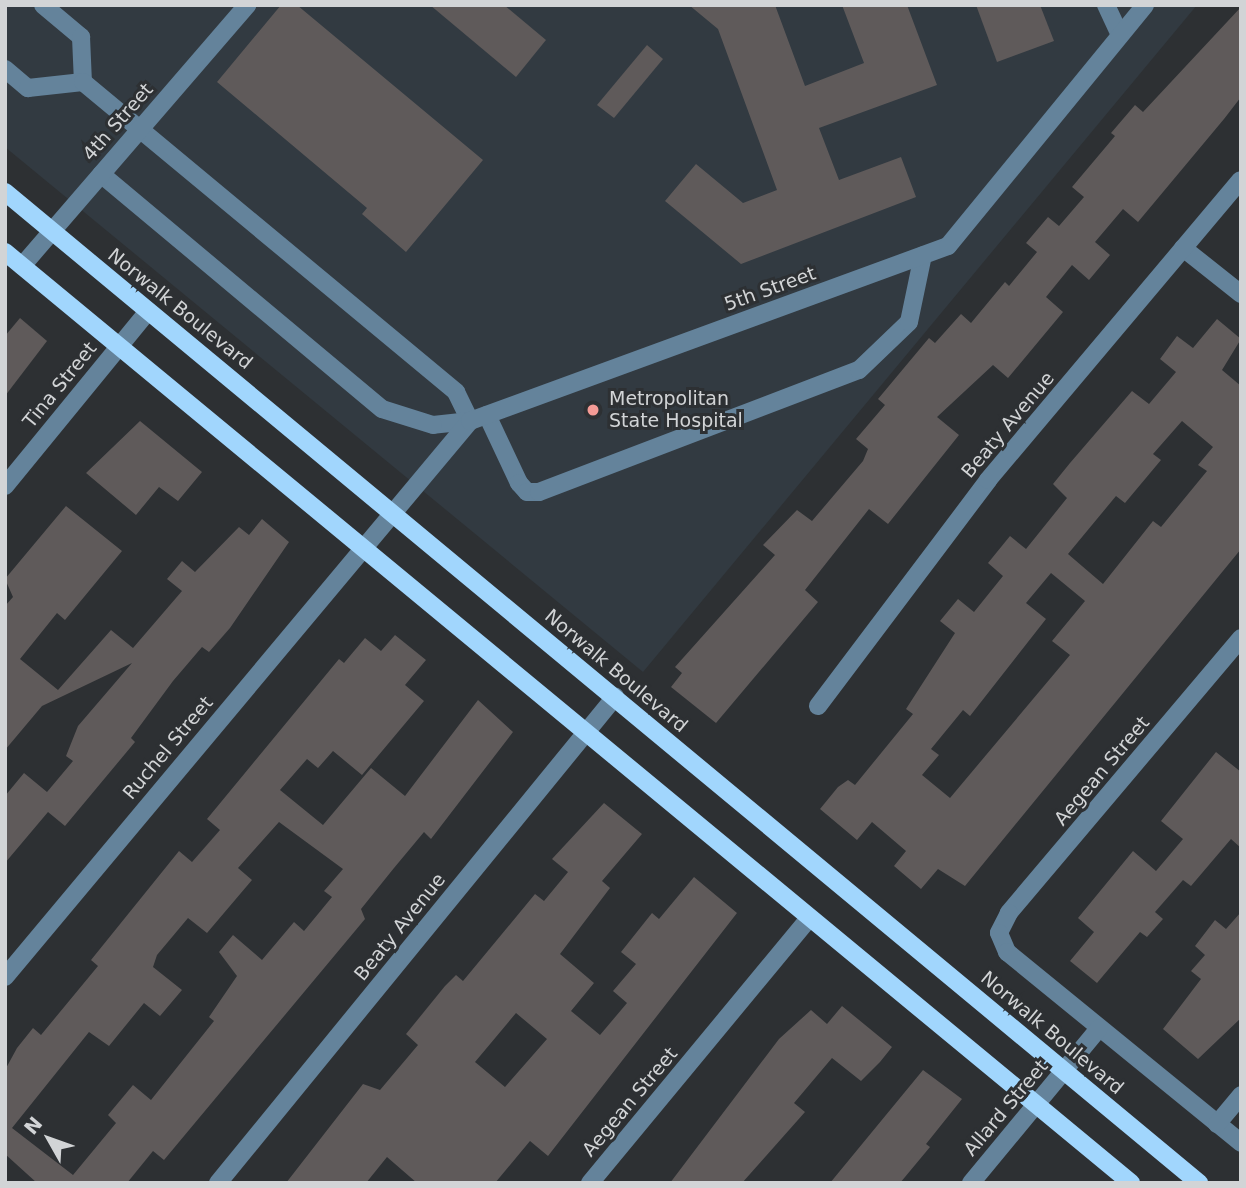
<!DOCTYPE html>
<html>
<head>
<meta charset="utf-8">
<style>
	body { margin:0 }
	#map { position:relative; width:1246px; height:1188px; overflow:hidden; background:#2d3033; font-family:"DejaVu Sans",sans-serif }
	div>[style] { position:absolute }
	.built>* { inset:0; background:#323a41 }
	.building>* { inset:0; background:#5f5a5a }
	.minor>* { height:18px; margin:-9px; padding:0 9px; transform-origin:9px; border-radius:9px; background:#64839b }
	.major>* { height:18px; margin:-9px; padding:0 9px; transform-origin:9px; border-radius:9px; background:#a1d6fd }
	.dots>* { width:19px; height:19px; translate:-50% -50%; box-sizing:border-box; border:4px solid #2d3033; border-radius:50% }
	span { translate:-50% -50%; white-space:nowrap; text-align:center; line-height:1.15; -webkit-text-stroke:6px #2d3033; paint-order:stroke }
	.street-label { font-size:19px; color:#d2d4d6 }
	.poi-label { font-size:19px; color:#d2d4d6 }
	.left { translate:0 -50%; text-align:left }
	.frame { position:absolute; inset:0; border:7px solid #d2d4d6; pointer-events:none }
	.north { position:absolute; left:14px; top:1104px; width:70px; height:70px; -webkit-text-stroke:5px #2d3033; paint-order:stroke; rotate:310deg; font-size:19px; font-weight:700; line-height:28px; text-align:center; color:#d2d4d6 }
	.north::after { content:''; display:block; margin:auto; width:24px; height:32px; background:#d2d4d6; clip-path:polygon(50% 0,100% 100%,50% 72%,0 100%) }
</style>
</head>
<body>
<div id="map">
	<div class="built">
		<i style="clip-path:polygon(5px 5px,1197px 5px,643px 672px,5px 147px)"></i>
	</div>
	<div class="building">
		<i style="clip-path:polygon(281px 5px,297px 5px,483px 160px,406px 252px,362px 214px,367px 208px,217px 82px)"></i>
		<i style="clip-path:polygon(430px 5px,504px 5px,546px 40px,516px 77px)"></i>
		<i style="clip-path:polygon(689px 5px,775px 5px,805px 86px,864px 63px,842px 5px,907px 5px,937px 85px,819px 128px,839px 180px,901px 157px,916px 197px,741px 264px,665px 201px,696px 164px,743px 203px,777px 190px,718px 29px)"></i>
		<i style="clip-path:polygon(976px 5px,1040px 5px,1054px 41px,997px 62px)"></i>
		<i style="clip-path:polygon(1241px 7px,1241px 97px,1224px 119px,1138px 222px,1123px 209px,1095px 242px,1110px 255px,1089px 280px,1072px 265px,1046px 297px,1063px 312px,1008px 378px,993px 365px,937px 417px,959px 435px,888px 524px,869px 509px,805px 590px,818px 602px,716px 723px,671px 687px,682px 673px,675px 667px,775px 555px,763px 545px,797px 510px,812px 521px,863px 461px,868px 449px,856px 439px,885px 405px,878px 399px,929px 338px,935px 343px,961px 314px,971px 323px,1005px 282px,1009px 286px,1037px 252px,1026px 243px,1048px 217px,1059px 226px,1084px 197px,1072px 187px,1115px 136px,1111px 133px,1135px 105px,1143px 112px)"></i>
		<i style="clip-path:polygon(647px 45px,663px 59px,614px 118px,597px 105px)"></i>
		<i style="clip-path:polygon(20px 318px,47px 341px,5px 396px,5px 336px)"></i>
		<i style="clip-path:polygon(evenodd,1217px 319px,1241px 339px,1222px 370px,1241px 386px,1241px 549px,965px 886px,938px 869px,921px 889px,894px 866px,906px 851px,872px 822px,857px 840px,820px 809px,838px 787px,848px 780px,855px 785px,913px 714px,906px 709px,955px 633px,940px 621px,958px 599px,974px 612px,1003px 576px,988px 563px,1010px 536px,1026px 549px,1067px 498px,1053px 484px,1070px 463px,1132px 391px,1149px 404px,1176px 372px,1160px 359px,1177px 336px,1193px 348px,1217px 319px,1182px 421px,1213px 447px,1198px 465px,1207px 471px,1161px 527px,1153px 521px,1103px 584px,1068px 554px,1116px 496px,1125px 503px,1161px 460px,1153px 454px,1182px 421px,1217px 319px,1051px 573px,1085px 601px,1052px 641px,1070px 655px,950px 798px,922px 775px,939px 755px,931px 749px,963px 710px,970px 716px,1046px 619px,1026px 603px,1051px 573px)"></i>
		<i style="clip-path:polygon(140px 421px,202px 472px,178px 501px,159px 487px,136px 515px,86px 473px)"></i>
		<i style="clip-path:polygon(66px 506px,122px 551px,65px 620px,57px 613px,20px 659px,58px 690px,111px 630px,133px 648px,182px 591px,167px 579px,182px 561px,195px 572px,239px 527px,249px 535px,262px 519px,289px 542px,230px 628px,209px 652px,202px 647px,173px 681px,131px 738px,135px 742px,65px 826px,48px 812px,5px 863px,5px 796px,24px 773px,47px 792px,73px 761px,66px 756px,78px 726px,132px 663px,42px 706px,5px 750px,5px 606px,13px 597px,5px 579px)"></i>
		<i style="clip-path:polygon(evenodd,395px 635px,426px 660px,405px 685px,424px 701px,362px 775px,333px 751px,318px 768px,307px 759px,280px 790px,323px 825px,371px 768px,405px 796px,478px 700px,513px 732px,431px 839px,424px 832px,394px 868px,361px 909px,365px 919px,164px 1160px,153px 1151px,127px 1183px,37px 1183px,5px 1154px,5px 1070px,17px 1048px,33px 1028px,41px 1035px,55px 1018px,98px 966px,91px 960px,179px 851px,192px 862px,220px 830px,207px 819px,339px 659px,344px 663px,365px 638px,381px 651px,395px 635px,279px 822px,343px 869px,324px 891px,332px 897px,304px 931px,294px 922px,262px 960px,233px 935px,219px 952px,237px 976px,209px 1017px,214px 1021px,151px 1100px,133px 1085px,108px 1115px,116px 1123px,73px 1175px,12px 1128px,89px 1032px,109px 1046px,144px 1003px,160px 1016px,182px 990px,153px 967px,157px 955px,188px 918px,207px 933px,252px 880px,238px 868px,279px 822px)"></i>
		<i style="clip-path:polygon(1216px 752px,1241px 772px,1241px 848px,1231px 839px,1191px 886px,1183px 880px,1155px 912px,1163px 919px,1147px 937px,1140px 932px,1097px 983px,1070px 961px,1094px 932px,1078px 918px,1133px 851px,1156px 871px,1183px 839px,1161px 821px)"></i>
		<i style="clip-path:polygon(evenodd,604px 803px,642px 834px,602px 881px,610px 888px,560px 954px,594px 983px,571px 1011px,600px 1035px,627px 1003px,613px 991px,636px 964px,621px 952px,652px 913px,659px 919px,694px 877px,737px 913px,548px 1156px,530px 1141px,495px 1183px,417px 1183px,387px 1157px,366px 1183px,286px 1183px,363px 1084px,380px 1090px,418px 1045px,406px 1034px,445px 986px,456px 975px,463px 981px,535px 894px,544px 901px,568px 872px,552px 859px,604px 803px,516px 1013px,547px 1039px,505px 1087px,475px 1062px,516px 1013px)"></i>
		<i style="clip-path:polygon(1241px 912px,1241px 1018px,1198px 1059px,1163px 1029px,1201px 979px,1191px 971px,1205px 955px,1195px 946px,1215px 920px,1226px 929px)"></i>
		<i style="clip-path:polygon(842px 1006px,892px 1047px,880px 1062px,861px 1081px,832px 1058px,794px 1103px,805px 1112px,742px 1183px,670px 1183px,779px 1039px,811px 1010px,827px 1024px)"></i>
		<i style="clip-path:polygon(923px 1070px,962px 1099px,926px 1144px,930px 1147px,900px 1183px,830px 1183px)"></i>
	</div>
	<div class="minor">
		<i style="left:43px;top:5px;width:50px;rotate:40.1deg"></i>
		<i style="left:81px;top:37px;width:45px;rotate:87.5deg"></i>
		<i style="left:1106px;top:5px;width:33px;rotate:65deg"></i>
		<i style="left:5px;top:69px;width:30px;rotate:40deg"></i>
		<i style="left:28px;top:88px;width:55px;rotate:-6.2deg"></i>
		<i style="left:83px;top:82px;width:485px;rotate:39.7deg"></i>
		<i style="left:456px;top:392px;width:32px;rotate:64deg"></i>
		<i style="left:470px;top:421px;width:37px;rotate:174deg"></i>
		<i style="left:433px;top:425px;width:53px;rotate:-162.6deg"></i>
		<i style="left:382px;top:409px;width:366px;rotate:-140.1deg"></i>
		<i style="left:1183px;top:248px;width:74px;rotate:38.4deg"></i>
		<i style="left:22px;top:266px;width:345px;rotate:-49.2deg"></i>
		<i style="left:487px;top:415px;width:75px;rotate:64.8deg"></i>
		<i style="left:519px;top:483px;width:12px;rotate:48deg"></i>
		<i style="left:527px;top:492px;width:12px"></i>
		<i style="left:539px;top:492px;width:342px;rotate:-20.9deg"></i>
		<i style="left:859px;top:370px;width:69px;rotate:-43.8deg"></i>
		<i style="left:909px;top:322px;width:68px;rotate:-78.2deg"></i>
		<i style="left:5px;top:486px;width:226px;rotate:-50.7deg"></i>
		<i style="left:1241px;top:638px;width:360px;rotate:130.2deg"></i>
		<i style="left:1009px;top:913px;width:22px;rotate:117deg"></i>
		<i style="left:999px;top:933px;width:21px;rotate:67deg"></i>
		<i style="left:1007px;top:952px;width:302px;rotate:39.2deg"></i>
		<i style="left:818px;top:706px;width:283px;rotate:-53deg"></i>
		<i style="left:988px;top:480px;width:392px;rotate:-49.9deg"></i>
		<i style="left:5px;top:977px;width:725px;rotate:-50.09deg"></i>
		<i style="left:470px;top:421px;width:509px;rotate:-20.11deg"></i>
		<i style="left:948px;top:246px;width:311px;rotate:-50.7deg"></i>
		<i style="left:1217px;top:1124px;width:38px;rotate:-50deg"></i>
		<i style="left:218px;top:1183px;width:628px;rotate:-50.76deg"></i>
		<i style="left:590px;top:1183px;width:344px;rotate:-50.4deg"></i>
		<i style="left:971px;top:1183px;width:201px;rotate:-50.4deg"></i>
	</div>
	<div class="major">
		<i style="left:5px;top:192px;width:1552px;rotate:39.69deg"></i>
		<i style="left:5px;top:252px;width:1461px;rotate:39.58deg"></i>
	</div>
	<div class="dots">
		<i style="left:593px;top:410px;background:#f59b96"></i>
	</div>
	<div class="street-label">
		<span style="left:118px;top:122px;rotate:-49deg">4th Street</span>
		<span style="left:770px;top:289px;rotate:-20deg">5th Street</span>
		<span style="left:180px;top:309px;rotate:39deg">Norwalk Boulevard</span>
		<span style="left:60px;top:385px;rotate:-51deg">Tina Street</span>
		<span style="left:1008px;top:425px;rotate:-50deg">Beaty Avenue</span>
		<span style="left:616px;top:671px;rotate:40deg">Norwalk Boulevard</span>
		<span style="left:168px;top:748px;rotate:-50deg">Ruchel Street</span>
		<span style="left:1102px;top:771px;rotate:-50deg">Aegean Street</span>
		<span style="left:400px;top:927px;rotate:-51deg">Beaty Avenue</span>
		<span style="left:1052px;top:1033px;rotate:40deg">Norwalk Boulevard</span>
		<span style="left:630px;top:1102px;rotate:-50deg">Aegean Street</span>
		<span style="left:1006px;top:1108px;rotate:-50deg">Allard Street</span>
	</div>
	<div class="poi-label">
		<span class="left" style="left:609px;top:410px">Metropolitan<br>State Hospital</span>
	</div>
	<div class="frame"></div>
	<div class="north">N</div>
</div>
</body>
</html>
